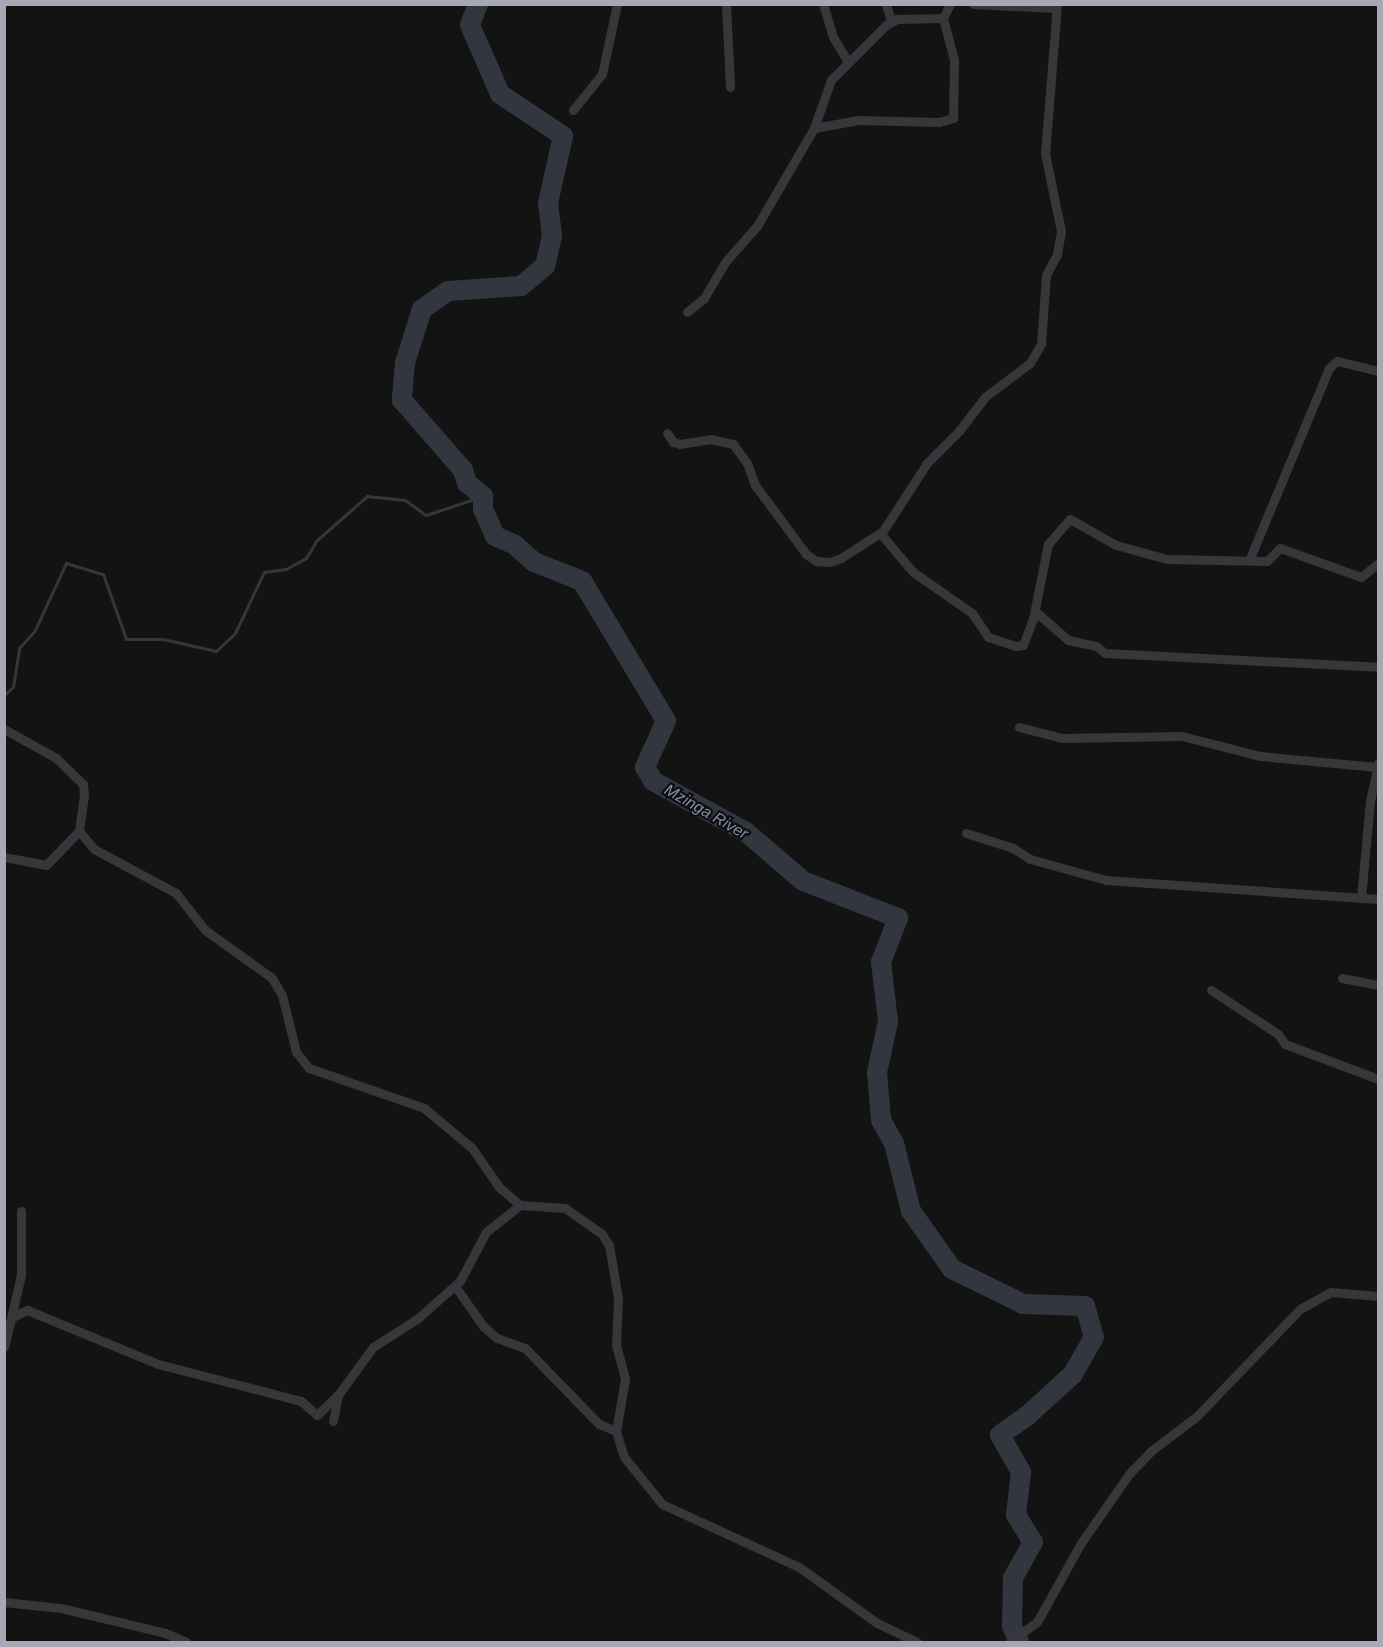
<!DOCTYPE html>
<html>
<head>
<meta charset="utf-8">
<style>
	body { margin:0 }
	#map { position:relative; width:1383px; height:1647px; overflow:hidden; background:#131314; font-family:Arial,sans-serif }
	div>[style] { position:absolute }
	.stream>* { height:3px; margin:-1.5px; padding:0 1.5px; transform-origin:1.5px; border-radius:1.5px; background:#32373f }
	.river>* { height:20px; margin:-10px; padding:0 10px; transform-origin:10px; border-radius:10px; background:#32373f }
	.minor>* { height:9px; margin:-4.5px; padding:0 4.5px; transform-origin:4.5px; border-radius:4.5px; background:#37373b }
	span { translate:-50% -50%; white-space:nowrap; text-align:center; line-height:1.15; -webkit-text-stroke:4.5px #0e0e0f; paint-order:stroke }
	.water-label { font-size:16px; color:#818faa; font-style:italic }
	.frame { position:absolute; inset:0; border:6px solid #a6a8b3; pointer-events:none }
</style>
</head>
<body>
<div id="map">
	<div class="stream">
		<i style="left:4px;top:695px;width:12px;rotate:-42deg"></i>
		<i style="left:13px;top:687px;width:39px;rotate:-81deg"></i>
		<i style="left:19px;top:648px;width:24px;rotate:-48deg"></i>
		<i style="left:35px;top:630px;width:74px;rotate:-65.2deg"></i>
		<i style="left:66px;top:563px;width:39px;rotate:17deg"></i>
		<i style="left:103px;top:574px;width:69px;rotate:70.5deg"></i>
		<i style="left:126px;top:639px;width:37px"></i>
		<i style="left:163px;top:639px;width:54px;rotate:12.8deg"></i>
		<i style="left:216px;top:651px;width:26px;rotate:-43deg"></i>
		<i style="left:235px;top:633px;width:68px;rotate:-64.6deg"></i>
		<i style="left:264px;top:572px;width:22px;rotate:-8deg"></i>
		<i style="left:286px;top:569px;width:23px;rotate:-29deg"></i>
		<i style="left:306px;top:558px;width:21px;rotate:-59deg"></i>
		<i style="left:317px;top:540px;width:67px;rotate:-41.3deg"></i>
		<i style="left:367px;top:496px;width:38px;rotate:6deg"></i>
		<i style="left:405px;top:500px;width:26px;rotate:36deg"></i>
		<i style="left:426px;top:515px;width:60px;rotate:-18.4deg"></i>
	</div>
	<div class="river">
		<i style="left:478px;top:4px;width:22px;rotate:111deg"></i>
		<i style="left:470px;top:25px;width:75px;rotate:66.5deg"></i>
		<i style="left:500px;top:94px;width:76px;rotate:33.7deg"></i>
		<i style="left:563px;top:136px;width:69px;rotate:102.6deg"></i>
		<i style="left:548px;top:203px;width:33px;rotate:83deg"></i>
		<i style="left:552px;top:236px;width:31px;rotate:103deg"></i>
		<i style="left:545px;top:266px;width:31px;rotate:140deg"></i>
		<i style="left:521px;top:286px;width:73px;rotate:176.1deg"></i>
		<i style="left:448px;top:291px;width:32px;rotate:145deg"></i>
		<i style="left:422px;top:309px;width:57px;rotate:107.5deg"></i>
		<i style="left:405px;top:363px;width:37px;rotate:95deg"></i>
		<i style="left:402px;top:400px;width:93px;rotate:48.9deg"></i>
		<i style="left:463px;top:470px;width:14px;rotate:73deg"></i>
		<i style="left:467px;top:483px;width:21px;rotate:39deg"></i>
		<i style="left:483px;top:496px;width:13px;rotate:90deg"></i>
		<i style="left:483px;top:509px;width:30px;rotate:66deg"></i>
		<i style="left:495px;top:536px;width:22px;rotate:24deg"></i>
		<i style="left:515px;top:545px;width:25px;rotate:42deg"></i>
		<i style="left:534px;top:562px;width:52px;rotate:21.6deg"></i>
		<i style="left:582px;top:581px;width:163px;rotate:59deg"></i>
		<i style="left:666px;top:721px;width:51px;rotate:114.5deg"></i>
		<i style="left:645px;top:767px;width:16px;rotate:60deg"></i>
		<i style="left:653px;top:781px;width:106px;rotate:28.7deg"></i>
		<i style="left:746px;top:832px;width:75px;rotate:40.7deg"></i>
		<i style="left:803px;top:881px;width:102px;rotate:21.3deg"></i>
		<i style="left:898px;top:918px;width:47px;rotate:111.1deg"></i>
		<i style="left:881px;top:962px;width:60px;rotate:83.3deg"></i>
		<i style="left:888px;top:1022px;width:51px;rotate:102.4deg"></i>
		<i style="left:877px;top:1072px;width:48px;rotate:85.2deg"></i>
		<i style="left:881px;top:1120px;width:26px;rotate:61deg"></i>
		<i style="left:894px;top:1143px;width:70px;rotate:76deg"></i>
		<i style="left:911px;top:1211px;width:71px;rotate:54.7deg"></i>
		<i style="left:952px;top:1269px;width:79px;rotate:26.2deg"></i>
		<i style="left:1023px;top:1304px;width:62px;rotate:1.8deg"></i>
		<i style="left:1085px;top:1306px;width:32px;rotate:74deg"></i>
		<i style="left:1094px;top:1337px;width:43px;rotate:119.6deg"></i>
		<i style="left:1073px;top:1374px;width:62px;rotate:137.6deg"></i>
		<i style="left:1027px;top:1416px;width:33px;rotate:145deg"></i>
		<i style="left:1000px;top:1435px;width:43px;rotate:60.4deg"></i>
		<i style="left:1021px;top:1472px;width:43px;rotate:96.6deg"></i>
		<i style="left:1016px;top:1515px;width:32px;rotate:58deg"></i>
		<i style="left:1033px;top:1542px;width:41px;rotate:119.1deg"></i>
		<i style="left:1013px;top:1578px;width:48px;rotate:91.2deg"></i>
		<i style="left:1012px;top:1626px;width:17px;rotate:66deg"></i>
	</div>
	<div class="minor">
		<i style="left:726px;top:4px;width:83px;rotate:87.2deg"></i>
		<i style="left:823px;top:4px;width:34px;rotate:73deg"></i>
		<i style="left:833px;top:37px;width:27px;rotate:59deg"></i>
		<i style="left:886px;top:4px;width:18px;rotate:74deg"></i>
		<i style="left:973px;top:4px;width:83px;rotate:2.8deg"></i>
		<i style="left:573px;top:110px;width:46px;rotate:-51.1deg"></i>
		<i style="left:602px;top:74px;width:72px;rotate:-77.9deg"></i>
		<i style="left:814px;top:128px;width:51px;rotate:-70.5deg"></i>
		<i style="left:831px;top:80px;width:78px;rotate:-45deg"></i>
		<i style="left:886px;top:25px;width:13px;rotate:-29deg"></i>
		<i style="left:897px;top:19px;width:46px;rotate:-1.2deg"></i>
		<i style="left:687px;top:312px;width:22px;rotate:-39deg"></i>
		<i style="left:704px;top:298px;width:43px;rotate:-59.3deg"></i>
		<i style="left:726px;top:261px;width:47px;rotate:-48.5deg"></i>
		<i style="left:757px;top:226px;width:113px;rotate:-59.8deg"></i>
		<i style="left:814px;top:128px;width:45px;rotate:-10.3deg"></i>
		<i style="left:858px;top:120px;width:81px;rotate:1.4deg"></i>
		<i style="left:939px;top:122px;width:15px;rotate:-16deg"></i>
		<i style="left:953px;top:118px;width:58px;rotate:-89deg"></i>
		<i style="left:954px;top:60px;width:43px;rotate:-104.7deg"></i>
		<i style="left:943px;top:18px;width:16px;rotate:-63deg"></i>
		<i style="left:667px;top:433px;width:11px;rotate:56deg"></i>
		<i style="left:673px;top:442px;width:7px;rotate:16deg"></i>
		<i style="left:680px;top:444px;width:31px;rotate:-9deg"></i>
		<i style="left:711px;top:439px;width:23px;rotate:13deg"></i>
		<i style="left:733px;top:444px;width:24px;rotate:54deg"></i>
		<i style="left:747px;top:463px;width:23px;rotate:70deg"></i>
		<i style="left:755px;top:485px;width:86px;rotate:53.5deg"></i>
		<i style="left:806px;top:554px;width:12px;rotate:35deg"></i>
		<i style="left:816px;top:561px;width:14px;rotate:4deg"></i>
		<i style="left:830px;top:562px;width:12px;rotate:-20deg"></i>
		<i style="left:841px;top:558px;width:46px;rotate:-32.7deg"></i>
		<i style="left:880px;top:533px;width:51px;rotate:49.8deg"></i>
		<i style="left:913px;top:572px;width:72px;rotate:34.8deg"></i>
		<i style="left:972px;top:613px;width:29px;rotate:56deg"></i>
		<i style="left:988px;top:637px;width:29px;rotate:18deg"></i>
		<i style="left:1016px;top:646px;width:7px;rotate:-8deg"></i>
		<i style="left:1023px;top:645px;width:28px;rotate:-69deg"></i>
		<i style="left:1033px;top:619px;width:76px;rotate:-78.7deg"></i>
		<i style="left:1048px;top:544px;width:33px;rotate:-49deg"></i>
		<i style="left:1070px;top:519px;width:53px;rotate:29.5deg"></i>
		<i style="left:1116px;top:545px;width:53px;rotate:15.4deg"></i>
		<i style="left:1167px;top:559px;width:100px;rotate:1.1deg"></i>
		<i style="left:1267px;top:561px;width:18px;rotate:-45deg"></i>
		<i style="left:1280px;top:548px;width:86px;rotate:19.7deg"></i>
		<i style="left:1361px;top:577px;width:22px;rotate:-39deg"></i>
		<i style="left:881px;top:534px;width:85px;rotate:-57.1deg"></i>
		<i style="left:927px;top:463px;width:45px;rotate:-45deg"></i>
		<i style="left:959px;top:431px;width:43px;rotate:-52.6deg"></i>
		<i style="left:985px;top:397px;width:56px;rotate:-37.1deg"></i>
		<i style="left:1030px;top:363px;width:22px;rotate:-60deg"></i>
		<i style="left:1041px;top:344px;width:69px;rotate:-85.9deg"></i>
		<i style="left:1046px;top:275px;width:24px;rotate:-62deg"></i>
		<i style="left:1057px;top:254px;width:23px;rotate:-80deg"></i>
		<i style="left:1061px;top:231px;width:79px;rotate:-101.7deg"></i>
		<i style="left:1045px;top:154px;width:150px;rotate:-85.4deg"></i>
		<i style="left:1250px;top:558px;width:206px;rotate:-67.4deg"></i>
		<i style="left:1329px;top:368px;width:11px;rotate:-41deg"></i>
		<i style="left:1337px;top:361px;width:42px;rotate:13.7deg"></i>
		<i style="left:1035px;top:611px;width:44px;rotate:41.3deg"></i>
		<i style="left:1068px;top:640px;width:29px;rotate:12deg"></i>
		<i style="left:1096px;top:646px;width:11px;rotate:38deg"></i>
		<i style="left:1105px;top:653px;width:273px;rotate:2.9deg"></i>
		<i style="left:1019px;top:727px;width:44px;rotate:14.3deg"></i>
		<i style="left:1062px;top:738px;width:120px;rotate:-1deg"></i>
		<i style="left:1182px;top:736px;width:81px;rotate:14.4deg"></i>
		<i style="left:1260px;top:756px;width:117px;rotate:5.4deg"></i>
		<i style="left:4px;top:729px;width:60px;rotate:29.1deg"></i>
		<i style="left:56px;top:758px;width:37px;rotate:44deg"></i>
		<i style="left:83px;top:784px;width:11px;rotate:85deg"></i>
		<i style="left:84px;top:795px;width:36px;rotate:98deg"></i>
		<i style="left:79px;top:831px;width:47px;rotate:134.1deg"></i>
		<i style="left:46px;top:865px;width:43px;rotate:-169.2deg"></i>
		<i style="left:79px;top:831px;width:23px;rotate:50deg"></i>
		<i style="left:94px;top:849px;width:93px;rotate:28.2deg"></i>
		<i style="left:176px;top:893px;width:47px;rotate:51.9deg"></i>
		<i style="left:205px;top:930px;width:82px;rotate:35.6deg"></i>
		<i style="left:272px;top:978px;width:20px;rotate:60deg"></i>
		<i style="left:282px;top:995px;width:59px;rotate:76.2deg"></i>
		<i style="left:296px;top:1052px;width:21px;rotate:51deg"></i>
		<i style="left:309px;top:1068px;width:122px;rotate:19.2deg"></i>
		<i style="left:424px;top:1108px;width:62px;rotate:39.8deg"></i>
		<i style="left:472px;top:1148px;width:47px;rotate:55.3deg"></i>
		<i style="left:499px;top:1187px;width:28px;rotate:41deg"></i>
		<i style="left:520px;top:1205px;width:45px;rotate:3.8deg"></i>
		<i style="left:565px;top:1208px;width:45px;rotate:35.1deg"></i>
		<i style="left:602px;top:1234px;width:13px;rotate:58deg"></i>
		<i style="left:609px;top:1245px;width:55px;rotate:80.5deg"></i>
		<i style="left:618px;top:1299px;width:46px;rotate:92.5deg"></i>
		<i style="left:616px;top:1345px;width:35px;rotate:75deg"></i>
		<i style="left:625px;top:1379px;width:53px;rotate:99.8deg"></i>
		<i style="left:616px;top:1431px;width:27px;rotate:73deg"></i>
		<i style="left:624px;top:1457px;width:60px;rotate:51deg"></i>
		<i style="left:662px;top:1504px;width:151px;rotate:24.7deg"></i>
		<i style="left:799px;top:1567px;width:96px;rotate:35.7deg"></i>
		<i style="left:877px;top:1623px;width:44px;rotate:25.4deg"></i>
		<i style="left:966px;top:833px;width:49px;rotate:17.7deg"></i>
		<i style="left:1013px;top:848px;width:20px;rotate:33deg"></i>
		<i style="left:1030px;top:859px;width:79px;rotate:15.4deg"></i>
		<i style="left:1106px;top:880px;width:273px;rotate:4deg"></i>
		<i style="left:1361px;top:898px;width:97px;rotate:-84.7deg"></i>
		<i style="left:1370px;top:801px;width:39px;rotate:-78deg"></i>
		<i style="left:1342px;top:978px;width:37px;rotate:11deg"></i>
		<i style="left:1211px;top:990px;width:80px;rotate:33.3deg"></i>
		<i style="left:1278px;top:1034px;width:12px;rotate:55deg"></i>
		<i style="left:1285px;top:1044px;width:99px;rotate:20.6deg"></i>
		<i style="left:455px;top:1286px;width:49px;rotate:55deg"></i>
		<i style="left:483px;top:1326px;width:18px;rotate:41deg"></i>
		<i style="left:497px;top:1338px;width:30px;rotate:20deg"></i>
		<i style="left:525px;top:1348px;width:106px;rotate:45.8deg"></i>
		<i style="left:599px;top:1424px;width:18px;rotate:22deg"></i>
		<i style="left:11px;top:1318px;width:44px;rotate:-76.9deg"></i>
		<i style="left:21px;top:1275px;width:64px;rotate:-90deg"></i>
		<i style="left:4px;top:1347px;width:30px;rotate:-76deg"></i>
		<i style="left:11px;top:1318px;width:18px;rotate:-27deg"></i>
		<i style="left:27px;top:1310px;width:142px;rotate:22.4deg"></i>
		<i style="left:158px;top:1364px;width:148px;rotate:14.5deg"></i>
		<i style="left:301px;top:1401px;width:21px;rotate:41deg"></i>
		<i style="left:317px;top:1415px;width:29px;rotate:-44deg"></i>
		<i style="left:338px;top:1395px;width:59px;rotate:-53.9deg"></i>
		<i style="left:373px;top:1347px;width:52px;rotate:-32.5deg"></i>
		<i style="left:417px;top:1319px;width:57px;rotate:-41.5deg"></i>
		<i style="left:460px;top:1281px;width:55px;rotate:-62deg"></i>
		<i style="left:486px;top:1232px;width:43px;rotate:-38.5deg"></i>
		<i style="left:333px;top:1421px;width:26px;rotate:-79deg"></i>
		<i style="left:4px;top:1602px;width:57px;rotate:6deg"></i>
		<i style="left:61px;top:1608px;width:107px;rotate:13.5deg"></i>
		<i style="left:165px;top:1633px;width:23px;rotate:23deg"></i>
		<i style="left:1010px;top:1642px;width:34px;rotate:-37deg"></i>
		<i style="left:1037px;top:1622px;width:90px;rotate:-60.9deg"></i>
		<i style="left:1081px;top:1543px;width:84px;rotate:-55.2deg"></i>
		<i style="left:1129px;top:1474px;width:32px;rotate:-46deg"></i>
		<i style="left:1151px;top:1451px;width:58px;rotate:-37.3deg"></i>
		<i style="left:1197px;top:1416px;width:149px;rotate:-46.1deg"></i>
		<i style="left:1300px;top:1309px;width:35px;rotate:-29deg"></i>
		<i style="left:1331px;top:1292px;width:47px;rotate:4.9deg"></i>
	</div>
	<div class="water-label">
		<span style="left:706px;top:812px;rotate:30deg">Mzinga River</span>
	</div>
	<div class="frame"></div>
</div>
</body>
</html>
